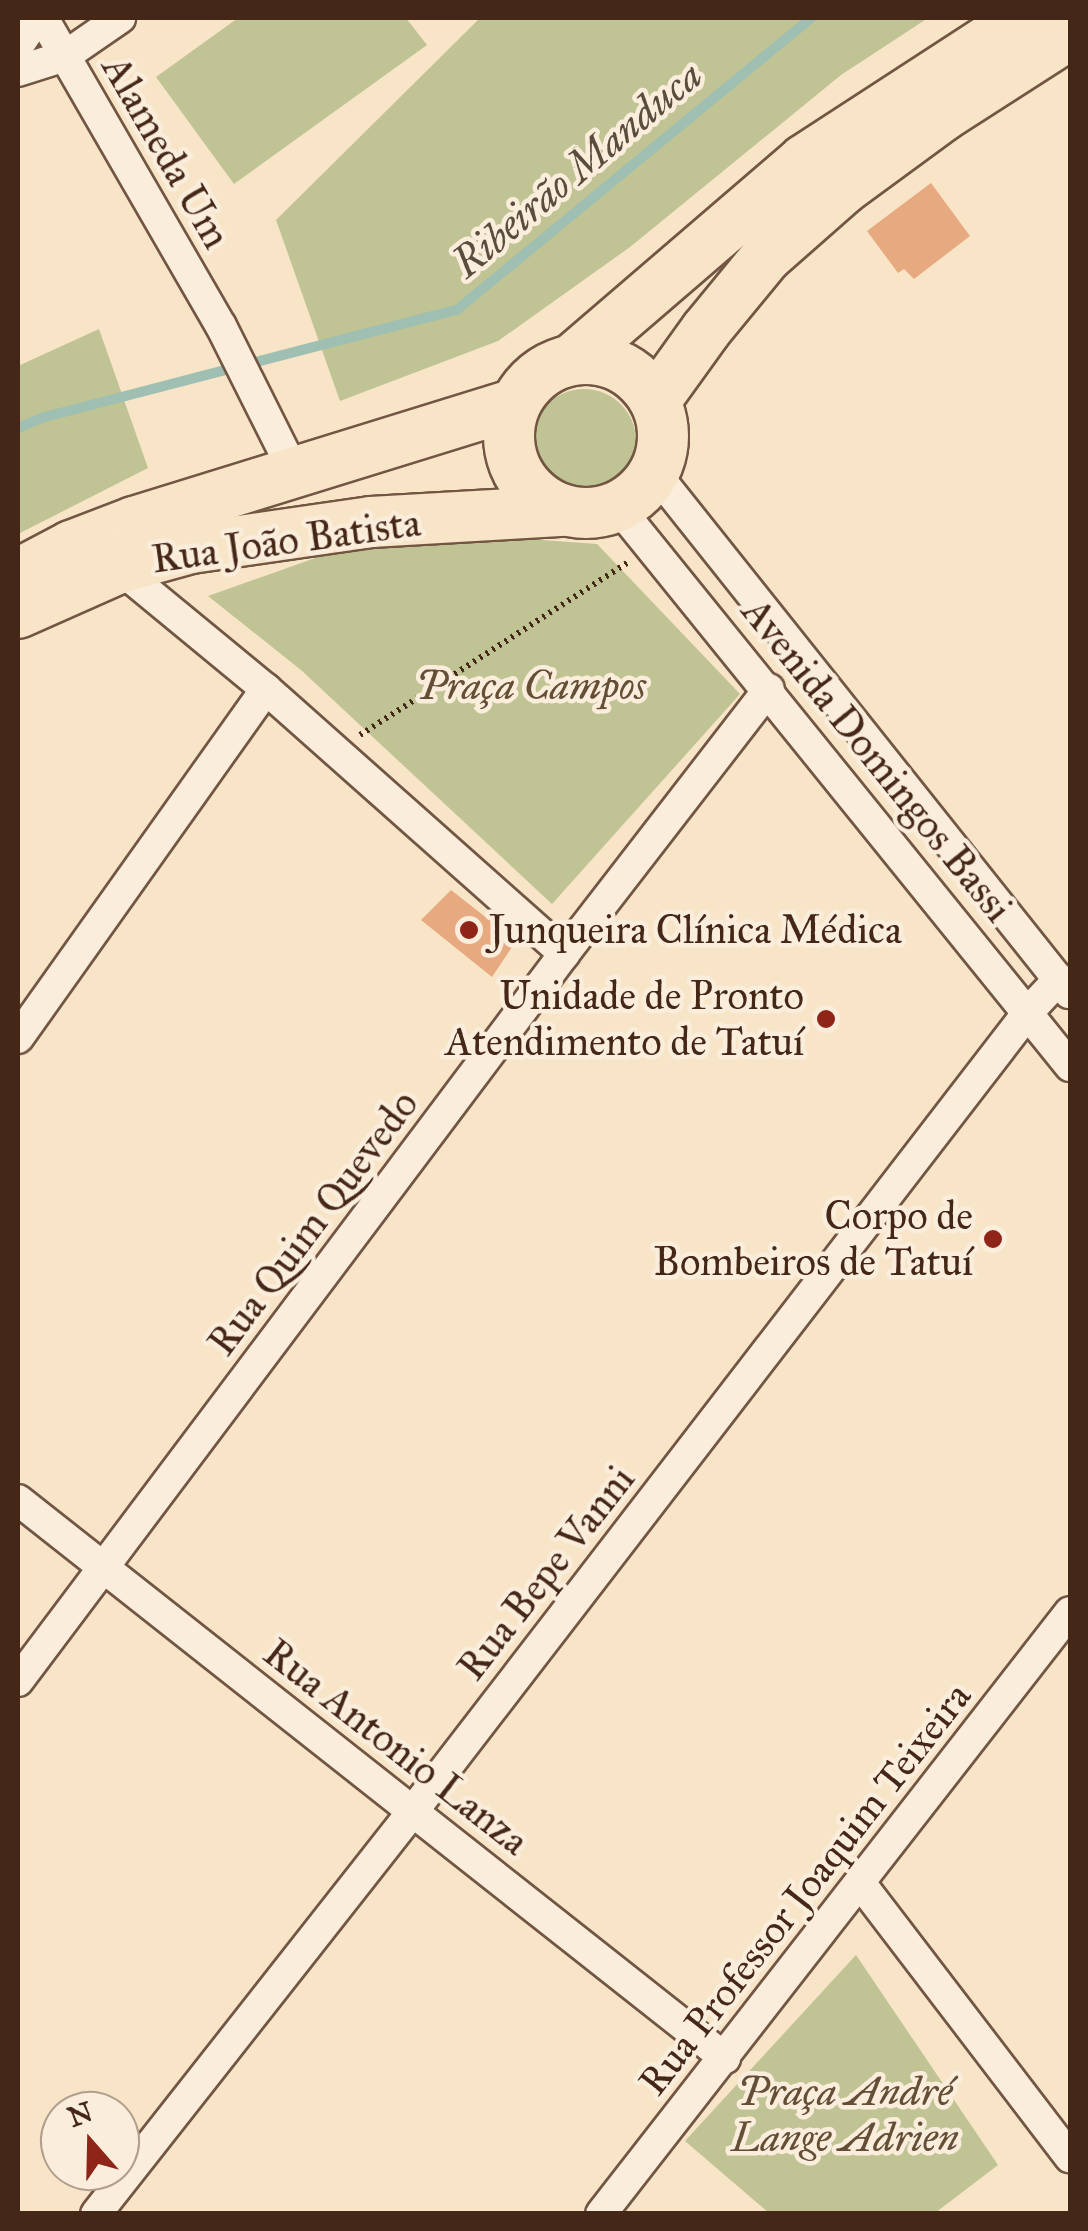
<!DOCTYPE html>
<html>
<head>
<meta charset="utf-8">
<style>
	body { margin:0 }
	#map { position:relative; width:1088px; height:2231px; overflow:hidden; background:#f8e4c7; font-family:"IM FELL Great Primer",serif }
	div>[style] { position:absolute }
	.green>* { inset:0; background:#c0c393 }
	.round { border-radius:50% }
	.stream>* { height:10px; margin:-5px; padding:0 5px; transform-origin:5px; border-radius:5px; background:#9ebfb1 }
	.building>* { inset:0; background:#e6a980 }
	.path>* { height:6px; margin-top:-3px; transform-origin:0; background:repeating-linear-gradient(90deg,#452717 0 2.5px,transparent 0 7.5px) }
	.roads { filter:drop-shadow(2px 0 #725643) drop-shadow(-2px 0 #725643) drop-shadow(0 2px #725643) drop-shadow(0 -2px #725643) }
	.street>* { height:30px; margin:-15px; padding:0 15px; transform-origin:15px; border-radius:15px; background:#faeddb }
	.primary>* { height:50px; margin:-25px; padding:0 25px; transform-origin:25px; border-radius:25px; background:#f8e4c7 }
	.primary>.ring { margin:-25px; padding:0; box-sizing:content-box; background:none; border:50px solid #f8e4c7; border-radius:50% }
	.dots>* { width:28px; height:28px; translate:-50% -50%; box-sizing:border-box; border:5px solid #faeddb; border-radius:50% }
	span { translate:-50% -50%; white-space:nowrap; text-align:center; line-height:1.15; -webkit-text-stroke:9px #faeddb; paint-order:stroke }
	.street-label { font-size:40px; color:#452717 }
	.park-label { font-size:40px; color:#644e36; font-style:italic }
	.poi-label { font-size:40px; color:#452717 }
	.left { translate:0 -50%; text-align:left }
	.right { translate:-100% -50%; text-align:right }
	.water-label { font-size:42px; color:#5b4d3e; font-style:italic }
	.frame { position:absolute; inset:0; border:20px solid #452717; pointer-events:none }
	.north { position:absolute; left:40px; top:2091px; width:100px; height:100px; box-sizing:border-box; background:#faeddb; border:2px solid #b29e8d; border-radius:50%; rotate:340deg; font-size:28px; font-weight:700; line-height:40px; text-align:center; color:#452717 }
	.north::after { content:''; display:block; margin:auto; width:35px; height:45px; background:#8f2418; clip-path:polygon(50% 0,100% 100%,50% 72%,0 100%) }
</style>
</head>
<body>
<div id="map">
	<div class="green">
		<i style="clip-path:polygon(238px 18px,406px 18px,427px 45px,234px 184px,156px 77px)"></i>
		<i style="clip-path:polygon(480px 18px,928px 18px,841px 75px,630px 247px,498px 341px,340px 401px,276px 220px)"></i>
		<i style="clip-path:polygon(99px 329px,148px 468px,18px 534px,18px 366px)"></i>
		<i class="round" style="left:532px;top:389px;width:104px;height:104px"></i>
		<i style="clip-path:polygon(431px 532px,597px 544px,740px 694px,552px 904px,301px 670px,208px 596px,324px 555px)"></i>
		<i style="clip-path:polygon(856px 1955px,998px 2165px,935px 2213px,769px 2213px,685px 2141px)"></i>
	</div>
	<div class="stream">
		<i style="left:18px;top:428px;width:25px;rotate:-23deg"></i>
		<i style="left:41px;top:418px;width:431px;rotate:-14.6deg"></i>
		<i style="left:458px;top:309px;width:457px;rotate:-39.5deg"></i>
	</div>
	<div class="building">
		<i style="clip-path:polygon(931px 183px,970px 236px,914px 279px,904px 269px,898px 273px,867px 231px)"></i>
		<i style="clip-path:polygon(451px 890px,516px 941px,492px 977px,421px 920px)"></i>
	</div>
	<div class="path">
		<i style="left:360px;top:735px;width:318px;rotate:-32.8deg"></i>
	</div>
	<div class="roads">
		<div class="street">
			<i style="left:43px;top:18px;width:356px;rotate:60deg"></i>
			<i style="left:221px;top:326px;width:165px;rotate:63.4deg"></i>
			<i style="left:18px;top:46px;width:34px;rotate:-56deg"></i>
			<i style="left:18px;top:71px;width:49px;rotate:-17.7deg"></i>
			<i style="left:65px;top:56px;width:67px;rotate:-34.6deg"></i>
			<i style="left:655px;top:473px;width:665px;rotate:51.47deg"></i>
			<i style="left:618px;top:507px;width:719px;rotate:51.04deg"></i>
			<i style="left:119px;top:568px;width:190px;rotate:39.5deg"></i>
			<i style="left:266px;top:689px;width:399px;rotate:41.6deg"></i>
			<i style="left:18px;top:1038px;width:428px;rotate:-54.6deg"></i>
			<i style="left:18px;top:1500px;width:901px;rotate:38.28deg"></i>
			<i style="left:18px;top:1681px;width:909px;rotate:-53.09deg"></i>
			<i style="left:564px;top:954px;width:335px;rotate:-52.3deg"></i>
			<i style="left:861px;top:1884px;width:344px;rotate:52.6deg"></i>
			<i style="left:96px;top:2214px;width:513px;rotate:-51.81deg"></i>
			<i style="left:413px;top:1811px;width:1010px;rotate:-52.4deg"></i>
			<i style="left:1029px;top:1011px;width:44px;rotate:-46.8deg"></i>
			<i style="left:601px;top:2214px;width:763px;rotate:-52.08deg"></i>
		</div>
		<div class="primary">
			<i class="ring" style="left:509px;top:359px;width:104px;height:104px"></i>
			<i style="left:573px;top:359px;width:305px;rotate:-40.7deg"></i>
			<i style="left:804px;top:160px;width:261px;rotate:-33deg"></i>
			<i style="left:655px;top:401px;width:87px;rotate:-54.3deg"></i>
			<i style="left:706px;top:330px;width:94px;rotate:-50.6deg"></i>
			<i style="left:766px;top:257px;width:103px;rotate:-41.4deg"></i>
			<i style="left:843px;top:189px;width:125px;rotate:-36.2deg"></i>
			<i style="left:944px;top:115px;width:150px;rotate:-32.7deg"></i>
			<i style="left:18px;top:574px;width:60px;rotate:-27.8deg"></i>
			<i style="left:71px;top:546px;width:67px;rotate:-20.9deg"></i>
			<i style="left:134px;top:522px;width:399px;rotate:-17.2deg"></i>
			<i style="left:18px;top:613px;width:111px;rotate:-24deg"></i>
			<i style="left:119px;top:568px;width:75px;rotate:-15.5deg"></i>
			<i style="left:191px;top:548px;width:182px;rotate:-8.2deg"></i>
			<i style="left:371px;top:522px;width:193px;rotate:-3.3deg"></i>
		</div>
	</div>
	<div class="dots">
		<i style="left:469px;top:930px;background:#8f2418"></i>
		<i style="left:826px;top:1019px;background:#8f2418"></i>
		<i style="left:993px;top:1239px;background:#8f2418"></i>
	</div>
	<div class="street-label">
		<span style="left:166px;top:152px;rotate:60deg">Alameda Um</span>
		<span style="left:286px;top:541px;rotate:-8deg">Rua João Batista</span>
		<span style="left:877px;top:760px;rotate:51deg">Avenida Domingos Bassi</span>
		<span style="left:313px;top:1223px;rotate:-53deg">Rua Quim Quevedo</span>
		<span style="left:546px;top:1573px;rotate:-52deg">Rua Bepe Vanni</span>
		<span style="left:396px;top:1747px;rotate:38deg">Rua Antonio Lanza</span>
		<span style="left:805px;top:1889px;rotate:-52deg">Rua Professor Joaquim Teixeira</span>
	</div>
	<div class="park-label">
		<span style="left:531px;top:686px">Praça Campos</span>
		<span style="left:845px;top:2115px">Praça André<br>Lange Adrien</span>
	</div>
	<div class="poi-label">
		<span class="left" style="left:489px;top:930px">Junqueira Clínica Médica</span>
		<span class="right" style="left:804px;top:1019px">Unidade de Pronto<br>Atendimento de Tatuí</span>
		<span class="right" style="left:973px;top:1239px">Corpo de<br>Bombeiros de Tatuí</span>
	</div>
	<div class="water-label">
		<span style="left:577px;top:169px;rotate:-40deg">Ribeirão Manduca</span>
	</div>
	<div class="frame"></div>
	<div class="north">N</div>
</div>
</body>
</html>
